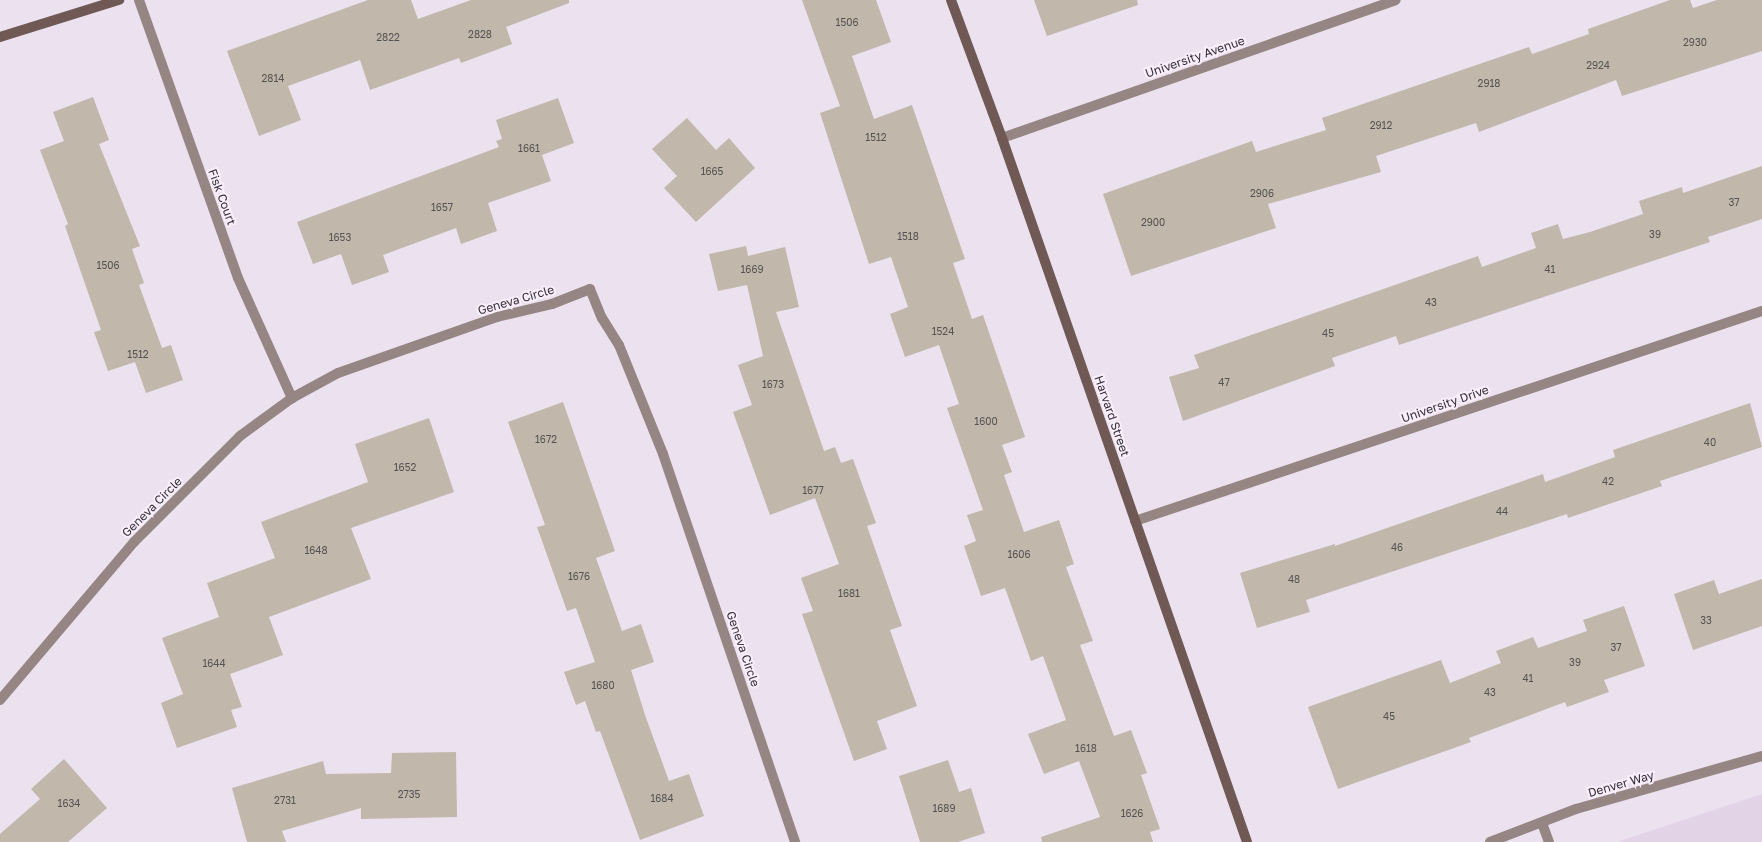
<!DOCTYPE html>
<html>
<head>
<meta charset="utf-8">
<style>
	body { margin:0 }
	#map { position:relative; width:1762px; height:842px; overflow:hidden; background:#ebe1ef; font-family:"Golos Text",sans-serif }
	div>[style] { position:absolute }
	.built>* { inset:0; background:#e2d3e7 }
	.building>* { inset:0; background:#c1b8ab }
	.lane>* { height:10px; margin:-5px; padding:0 5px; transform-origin:5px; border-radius:5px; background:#968683 }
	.street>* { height:10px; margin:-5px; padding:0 5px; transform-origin:5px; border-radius:5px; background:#968683 }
	.secondary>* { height:10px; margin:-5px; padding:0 5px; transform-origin:5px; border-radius:5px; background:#705955 }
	span { translate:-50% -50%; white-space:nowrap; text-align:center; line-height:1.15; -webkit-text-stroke:4px #f9effc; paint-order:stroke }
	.number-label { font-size:10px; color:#565152 }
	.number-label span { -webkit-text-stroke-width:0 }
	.street-label { font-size:12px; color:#332f35 }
</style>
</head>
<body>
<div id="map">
	<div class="built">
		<i style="clip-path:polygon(1762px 794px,1762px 842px,1617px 842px)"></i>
	</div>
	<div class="building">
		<i style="clip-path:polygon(368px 0,411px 0,418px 19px,471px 0,569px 0,569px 3px,506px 27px,512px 44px,461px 63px,459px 58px,370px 90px,360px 60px,288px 86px,301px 120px,259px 136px,227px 51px)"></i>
		<i style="clip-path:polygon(802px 0,876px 0,891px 42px,852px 56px,874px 119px,912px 105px,965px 259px,953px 263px,972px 319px,983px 315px,1025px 437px,1002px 445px,1012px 472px,1004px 475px,1024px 532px,1059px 520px,1074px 564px,1066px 567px,1093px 641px,1080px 645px,1114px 736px,1131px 730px,1147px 773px,1141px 775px,1160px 829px,1150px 832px,1153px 842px,1042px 842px,1041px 837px,1100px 817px,1079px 761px,1044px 774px,1028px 734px,1066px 720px,1043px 656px,1031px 661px,1005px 588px,981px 596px,964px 546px,976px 541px,967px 515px,983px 510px,947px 408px,959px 404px,939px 345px,905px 357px,890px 314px,908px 307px,891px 257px,869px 264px,820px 113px,840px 106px)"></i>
		<i style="clip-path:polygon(1034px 0,1137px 0,1138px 5px,1047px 36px)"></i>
		<i style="clip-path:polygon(1670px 0,1690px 0,1693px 8px,1717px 0,1762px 0,1762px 51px,1622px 96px,1616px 80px,1479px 132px,1476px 123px,1376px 156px,1381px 172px,1268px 204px,1276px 228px,1131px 276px,1103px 194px,1252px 141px,1256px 152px,1326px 130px,1322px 118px,1529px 47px,1532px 54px,1589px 34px,1588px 29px)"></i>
		<i style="clip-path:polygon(93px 97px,109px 140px,99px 144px,140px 246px,132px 249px,144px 283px,139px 285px,162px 348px,171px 345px,183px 380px,146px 393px,135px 362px,108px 371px,94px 332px,101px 330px,65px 226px,68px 224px,40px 150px,64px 141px,53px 112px)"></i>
		<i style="clip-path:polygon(558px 98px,574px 143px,542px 155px,551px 181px,488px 203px,497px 231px,461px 244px,456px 228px,383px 255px,389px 272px,352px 285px,341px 254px,313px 264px,297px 222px,499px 147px,496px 141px,502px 139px,496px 120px)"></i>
		<i style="clip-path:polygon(687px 118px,716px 150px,729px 138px,755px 168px,696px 222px,664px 188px,677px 176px,652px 149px)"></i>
		<i style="clip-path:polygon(1762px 166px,1762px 219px,1708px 237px,1710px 242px,1399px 345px,1396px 336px,1332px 358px,1335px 366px,1183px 421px,1169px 377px,1199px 368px,1194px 355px,1478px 256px,1482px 267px,1536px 248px,1531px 233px,1558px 224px,1563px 239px,1590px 232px,1643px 214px,1639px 201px,1682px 187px,1683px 193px)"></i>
		<i style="clip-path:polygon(746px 246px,748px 256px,785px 247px,799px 307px,776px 312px,824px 451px,835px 447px,841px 463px,853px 459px,876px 523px,867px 526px,902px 626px,890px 630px,917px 706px,877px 721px,887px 749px,854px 761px,802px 614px,813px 611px,801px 578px,839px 564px,815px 498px,770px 515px,733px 412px,752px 405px,738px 365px,763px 356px,747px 285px,718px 291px,709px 254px)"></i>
		<i style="clip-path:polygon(563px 402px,615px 551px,596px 558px,622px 631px,641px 624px,654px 662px,631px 670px,645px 715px,669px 781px,689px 774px,704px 816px,640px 840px,600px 731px,596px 732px,585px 701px,576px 705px,564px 672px,595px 662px,576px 608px,567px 611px,537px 527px,545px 525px,508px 422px)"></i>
		<i style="clip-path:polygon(1750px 403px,1762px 447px,1660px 481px,1662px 486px,1568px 518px,1567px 514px,1306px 600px,1310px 612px,1257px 628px,1240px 573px,1335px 544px,1335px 546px,1543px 474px,1545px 482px,1615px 457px,1613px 450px)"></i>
		<i style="clip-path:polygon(429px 418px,454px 492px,351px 528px,371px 579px,269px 617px,283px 655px,230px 674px,242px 707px,231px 710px,237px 727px,177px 748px,161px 703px,183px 694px,162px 638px,219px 617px,207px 583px,275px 558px,261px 522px,368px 482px,355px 444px)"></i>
		<i style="clip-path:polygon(1762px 579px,1762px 626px,1693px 650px,1674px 594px,1714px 580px,1719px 594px)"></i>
		<i style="clip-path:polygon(1624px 606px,1645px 666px,1604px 680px,1609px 692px,1567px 707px,1565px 702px,1469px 738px,1471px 742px,1338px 789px,1308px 707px,1441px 660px,1450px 683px,1501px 663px,1496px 651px,1533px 637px,1538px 648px,1587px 631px,1583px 620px)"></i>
		<i style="clip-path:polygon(456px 752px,457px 817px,361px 819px,361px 808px,282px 831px,286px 842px,247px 842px,232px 788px,323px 761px,326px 774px,391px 773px,392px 753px)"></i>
		<i style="clip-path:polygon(64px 759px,107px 808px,68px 842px,0 842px,0 834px,40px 799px,31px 789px)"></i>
		<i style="clip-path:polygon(948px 760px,959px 792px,971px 788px,985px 833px,958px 842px,920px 842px,899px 776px)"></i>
	</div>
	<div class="lane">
		<i style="left:1542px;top:823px;width:20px;rotate:70deg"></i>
	</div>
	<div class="street">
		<i style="left:139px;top:0;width:295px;rotate:70.4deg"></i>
		<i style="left:238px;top:278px;width:132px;rotate:65.8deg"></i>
		<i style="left:1002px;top:138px;width:417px;rotate:-19.3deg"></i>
		<i style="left:1135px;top:521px;width:661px;rotate:-18.52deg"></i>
		<i style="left:0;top:700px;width:207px;rotate:-49.7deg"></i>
		<i style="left:134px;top:542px;width:150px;rotate:-45deg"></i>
		<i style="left:240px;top:436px;width:64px;rotate:-36.2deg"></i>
		<i style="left:292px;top:398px;width:52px;rotate:-28.5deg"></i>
		<i style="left:338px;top:373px;width:169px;rotate:-19.4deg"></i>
		<i style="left:497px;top:317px;width:57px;rotate:-13.3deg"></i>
		<i style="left:552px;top:304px;width:41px;rotate:-21.5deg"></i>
		<i style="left:590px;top:289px;width:31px;rotate:68deg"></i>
		<i style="left:602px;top:318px;width:32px;rotate:58deg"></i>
		<i style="left:619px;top:345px;width:118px;rotate:68deg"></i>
		<i style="left:663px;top:454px;width:410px;rotate:71.2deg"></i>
		<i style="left:1490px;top:842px;width:92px;rotate:-21deg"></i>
		<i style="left:1576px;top:809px;width:193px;rotate:-15.9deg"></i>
	</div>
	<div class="secondary">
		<i style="left:951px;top:0;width:147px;rotate:69.7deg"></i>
		<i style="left:1002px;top:138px;width:745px;rotate:70.81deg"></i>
		<i style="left:0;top:37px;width:125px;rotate:-17.3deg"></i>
	</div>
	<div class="number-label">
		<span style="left:847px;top:23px">1506</span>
		<span style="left:480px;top:35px">2828</span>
		<span style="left:388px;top:38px">2822</span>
		<span style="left:1695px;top:43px">2930</span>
		<span style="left:1598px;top:66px">2924</span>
		<span style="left:273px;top:79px">2814</span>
		<span style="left:1489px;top:84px">2918</span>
		<span style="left:1381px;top:126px">2912</span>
		<span style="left:876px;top:138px">1512</span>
		<span style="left:529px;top:149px">1661</span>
		<span style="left:712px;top:172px">1665</span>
		<span style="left:1262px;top:194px">2906</span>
		<span style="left:1734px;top:203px">37</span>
		<span style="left:442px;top:208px">1657</span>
		<span style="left:1153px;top:223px">2900</span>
		<span style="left:1655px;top:235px">39</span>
		<span style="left:908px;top:237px">1518</span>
		<span style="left:340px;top:238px">1653</span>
		<span style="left:108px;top:266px">1506</span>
		<span style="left:752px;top:270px">1669</span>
		<span style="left:1550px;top:270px">41</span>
		<span style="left:1431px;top:303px">43</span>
		<span style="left:943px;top:332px">1524</span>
		<span style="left:1328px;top:334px">45</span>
		<span style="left:138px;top:355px">1512</span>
		<span style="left:1224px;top:383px">47</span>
		<span style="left:773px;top:385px">1673</span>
		<span style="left:986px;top:422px">1600</span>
		<span style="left:546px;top:440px">1672</span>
		<span style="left:1710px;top:443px">40</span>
		<span style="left:405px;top:468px">1652</span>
		<span style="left:1608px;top:482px">42</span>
		<span style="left:813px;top:491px">1677</span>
		<span style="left:1502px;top:512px">44</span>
		<span style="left:1397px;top:548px">46</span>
		<span style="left:316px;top:551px">1648</span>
		<span style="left:1019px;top:555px">1606</span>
		<span style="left:579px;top:577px">1676</span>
		<span style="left:1294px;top:580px">48</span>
		<span style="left:849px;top:594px">1681</span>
		<span style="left:1706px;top:621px">33</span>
		<span style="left:1616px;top:648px">37</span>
		<span style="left:1575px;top:663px">39</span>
		<span style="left:214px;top:664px">1644</span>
		<span style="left:1528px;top:679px">41</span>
		<span style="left:603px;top:686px">1680</span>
		<span style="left:1490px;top:693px">43</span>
		<span style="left:1389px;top:717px">45</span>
		<span style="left:1086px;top:749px">1618</span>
		<span style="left:409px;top:795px">2735</span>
		<span style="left:662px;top:799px">1684</span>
		<span style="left:285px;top:801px">2731</span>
		<span style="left:69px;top:804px">1634</span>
		<span style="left:944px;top:809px">1689</span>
		<span style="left:1132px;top:814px">1626</span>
	</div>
	<div class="street-label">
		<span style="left:1195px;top:57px;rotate:-19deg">University Avenue</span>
		<span style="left:222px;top:197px;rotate:70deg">Fisk Court</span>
		<span style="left:516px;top:300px;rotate:-16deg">Geneva Circle</span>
		<span style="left:1445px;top:404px;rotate:-19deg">University Drive</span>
		<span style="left:1112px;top:416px;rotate:71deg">Harvard Street</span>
		<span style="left:152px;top:507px;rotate:-45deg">Geneva Circle</span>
		<span style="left:743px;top:649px;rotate:71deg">Geneva Circle</span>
		<span style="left:1621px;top:784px;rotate:-16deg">Denver Way</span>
	</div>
</div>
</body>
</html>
